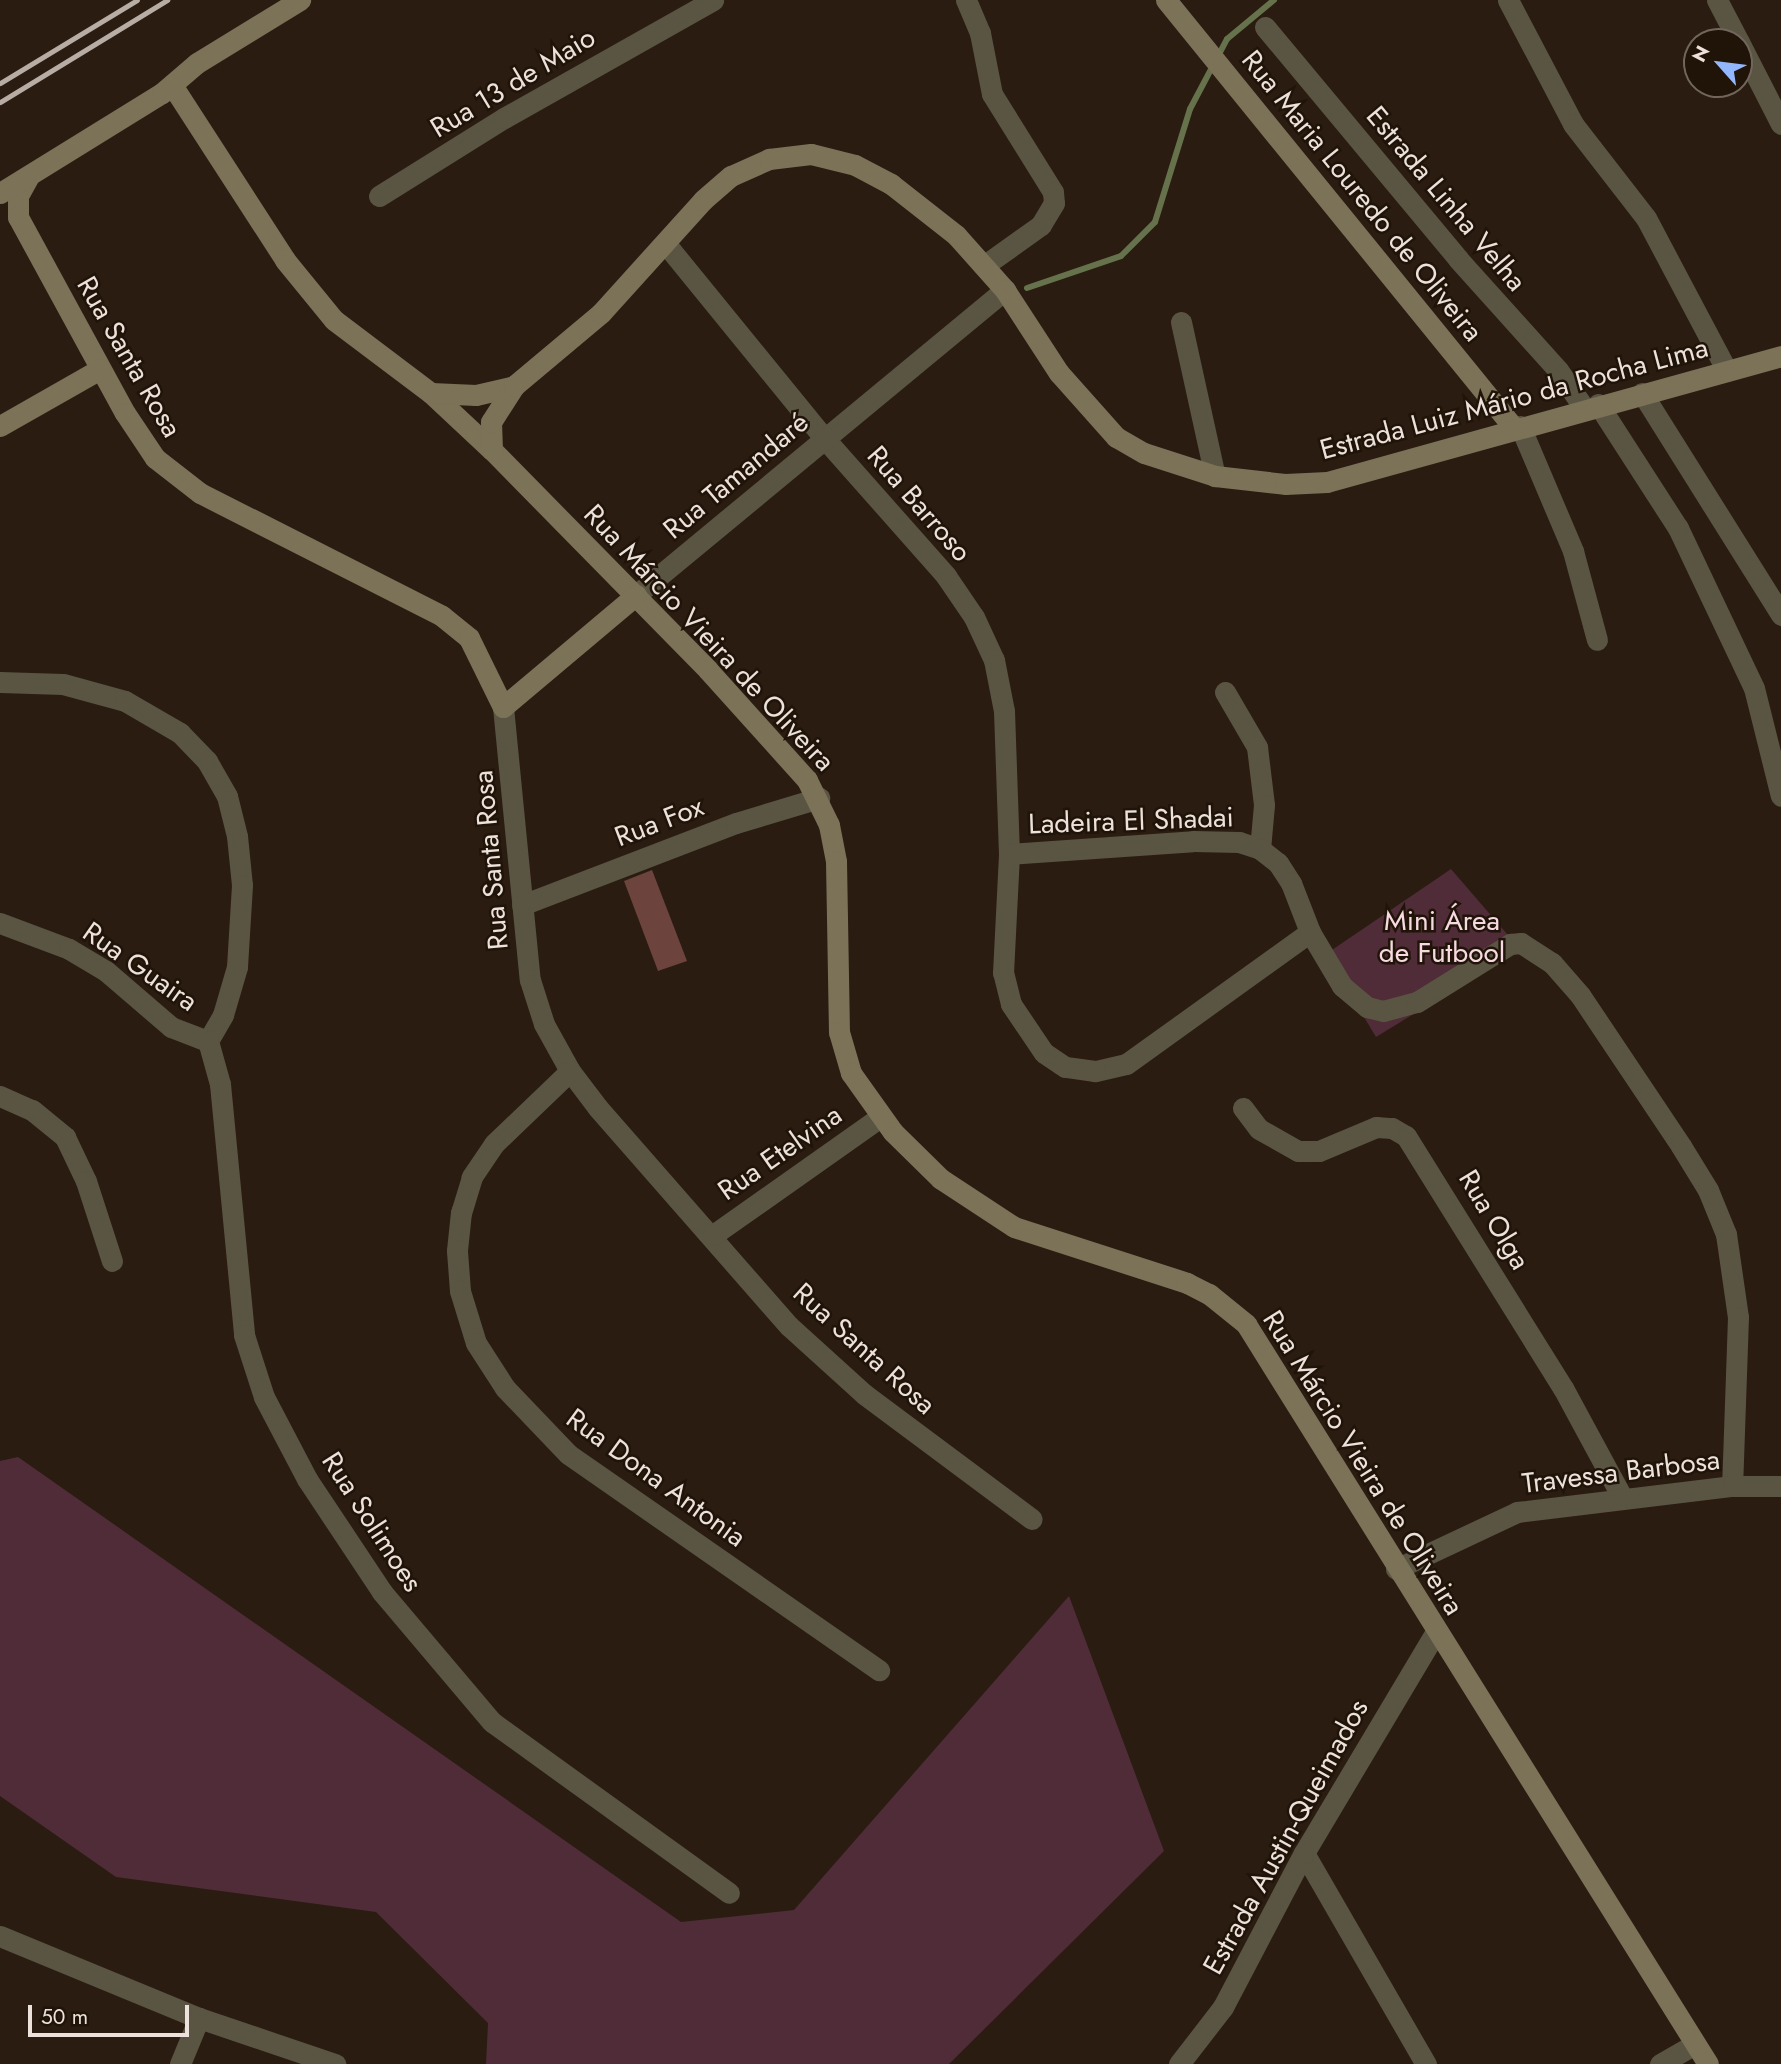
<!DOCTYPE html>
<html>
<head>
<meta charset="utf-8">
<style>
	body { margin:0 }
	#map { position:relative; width:1781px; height:2064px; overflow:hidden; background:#2a1c11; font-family:Jost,sans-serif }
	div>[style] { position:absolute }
	.green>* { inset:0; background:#4f2c38 }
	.stream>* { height:6px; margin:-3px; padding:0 3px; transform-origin:3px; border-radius:3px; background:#65724b }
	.building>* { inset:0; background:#6d433d }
	.street>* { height:21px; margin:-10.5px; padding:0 10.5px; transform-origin:10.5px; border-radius:10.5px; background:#5a5443 }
	.secondary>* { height:21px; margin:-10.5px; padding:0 10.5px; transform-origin:10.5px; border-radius:10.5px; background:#7b7257 }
	.rail>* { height:5px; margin:-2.5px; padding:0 2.5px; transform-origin:2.5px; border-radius:2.5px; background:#b8ada5 }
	span { translate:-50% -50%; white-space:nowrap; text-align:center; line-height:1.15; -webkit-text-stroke:5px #201308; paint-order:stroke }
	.street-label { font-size:28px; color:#ece2db }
	.park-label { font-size:28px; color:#f7d9e2 }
	.north { position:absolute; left:1683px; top:28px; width:70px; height:70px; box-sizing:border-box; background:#201308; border:2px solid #72665c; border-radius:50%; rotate:298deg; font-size:19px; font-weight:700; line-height:28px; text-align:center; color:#ece2db }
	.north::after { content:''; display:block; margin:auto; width:24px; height:32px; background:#93b7fd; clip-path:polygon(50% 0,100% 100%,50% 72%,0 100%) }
	.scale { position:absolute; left:28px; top:2005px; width:161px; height:32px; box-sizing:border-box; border:4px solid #ece2db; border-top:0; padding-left:9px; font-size:21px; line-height:24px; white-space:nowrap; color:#ece2db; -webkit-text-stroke:5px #201308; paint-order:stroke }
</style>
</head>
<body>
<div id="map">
	<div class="green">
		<i style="clip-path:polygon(1451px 869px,1520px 949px,1376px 1037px,1326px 954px)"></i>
		<i style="clip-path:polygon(18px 1457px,681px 1922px,794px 1910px,1069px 1596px,1164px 1851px,949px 2064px,486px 2064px,488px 2023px,376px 1912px,116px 1877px,0 1796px,0 1461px)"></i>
	</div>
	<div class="stream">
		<i style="left:1027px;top:288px;width:99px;rotate:-18.8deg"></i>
		<i style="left:1121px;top:256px;width:48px;rotate:-45deg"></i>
		<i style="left:1155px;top:222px;width:118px;rotate:-72.8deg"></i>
		<i style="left:1190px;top:109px;width:79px;rotate:-62.1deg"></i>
		<i style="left:1227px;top:39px;width:61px;rotate:-39.7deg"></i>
	</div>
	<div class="building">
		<i style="clip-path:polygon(652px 870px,687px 961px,658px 971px,624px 881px)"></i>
	</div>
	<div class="street">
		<i style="left:966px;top:0;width:36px;rotate:67deg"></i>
		<i style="left:980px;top:33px;width:62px;rotate:78.9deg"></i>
		<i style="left:992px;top:94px;width:115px;rotate:58.1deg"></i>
		<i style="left:1053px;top:192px;width:11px;rotate:85deg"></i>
		<i style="left:1054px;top:203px;width:26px;rotate:121deg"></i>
		<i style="left:1041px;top:225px;width:69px;rotate:144.5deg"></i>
		<i style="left:1508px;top:0;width:140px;rotate:62.3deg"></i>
		<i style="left:1573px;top:124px;width:119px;rotate:52.2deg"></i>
		<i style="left:1646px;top:218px;width:173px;rotate:62.1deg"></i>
		<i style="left:1717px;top:0;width:47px;rotate:62.4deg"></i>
		<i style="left:1265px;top:27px;width:302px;rotate:50.2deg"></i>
		<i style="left:1458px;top:259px;width:149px;rotate:48deg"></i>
		<i style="left:1558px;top:370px;width:46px;rotate:55.6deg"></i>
		<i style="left:1739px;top:42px;width:92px;rotate:62.9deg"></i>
		<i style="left:379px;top:196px;width:147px;rotate:-32deg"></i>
		<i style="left:504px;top:118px;width:240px;rotate:-29.4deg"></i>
		<i style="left:665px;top:243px;width:253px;rotate:50.8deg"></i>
		<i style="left:825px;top:439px;width:183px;rotate:48.5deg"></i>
		<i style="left:946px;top:576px;width:50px;rotate:55.7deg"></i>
		<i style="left:974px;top:617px;width:47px;rotate:65.1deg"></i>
		<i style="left:994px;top:660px;width:52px;rotate:78.9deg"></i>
		<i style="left:1004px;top:711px;width:143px;rotate:88deg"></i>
		<i style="left:1181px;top:322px;width:158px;rotate:77.6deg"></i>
		<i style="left:1642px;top:393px;width:262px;rotate:57.9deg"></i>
		<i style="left:1598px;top:404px;width:148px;rotate:57.2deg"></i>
		<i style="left:1678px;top:528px;width:177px;rotate:64.6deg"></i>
		<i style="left:1754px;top:688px;width:111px;rotate:76deg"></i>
		<i style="left:1520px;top:426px;width:136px;rotate:67deg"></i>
		<i style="left:1573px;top:551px;width:92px;rotate:74.9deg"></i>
		<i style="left:636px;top:595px;width:479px;rotate:-39.6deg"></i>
		<i style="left:0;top:682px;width:63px;rotate:1.8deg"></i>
		<i style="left:63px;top:684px;width:64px;rotate:15.3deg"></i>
		<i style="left:125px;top:701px;width:64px;rotate:30.2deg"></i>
		<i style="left:180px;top:733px;width:39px;rotate:46deg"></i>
		<i style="left:207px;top:761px;width:40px;rotate:60.3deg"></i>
		<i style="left:227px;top:796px;width:41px;rotate:76deg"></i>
		<i style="left:237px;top:836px;width:49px;rotate:84.2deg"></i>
		<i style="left:242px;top:885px;width:82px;rotate:93.5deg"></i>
		<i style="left:237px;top:967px;width:50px;rotate:106.3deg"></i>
		<i style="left:223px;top:1015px;width:30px;rotate:120deg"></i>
		<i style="left:1225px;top:692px;width:64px;rotate:59.8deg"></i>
		<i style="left:1257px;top:747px;width:58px;rotate:83.1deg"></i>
		<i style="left:1264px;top:805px;width:44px;rotate:95.2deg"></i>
		<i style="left:503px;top:707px;width:274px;rotate:84.4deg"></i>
		<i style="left:530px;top:980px;width:46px;rotate:72.3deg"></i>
		<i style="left:544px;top:1024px;width:54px;rotate:61deg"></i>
		<i style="left:570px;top:1071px;width:46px;rotate:52.9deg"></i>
		<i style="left:598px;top:1108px;width:290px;rotate:48.8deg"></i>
		<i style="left:789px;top:1326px;width:101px;rotate:42.2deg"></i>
		<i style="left:864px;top:1394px;width:209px;rotate:36.7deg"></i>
		<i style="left:522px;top:905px;width:229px;rotate:-21deg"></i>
		<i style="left:736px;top:823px;width:87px;rotate:-16.8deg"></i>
		<i style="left:0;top:923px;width:74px;rotate:20.6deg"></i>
		<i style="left:69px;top:949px;width:43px;rotate:30.7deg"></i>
		<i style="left:106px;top:971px;width:86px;rotate:40.7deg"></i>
		<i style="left:171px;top:1027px;width:40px;rotate:21deg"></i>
		<i style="left:1310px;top:932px;width:226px;rotate:144.3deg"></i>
		<i style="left:1126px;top:1064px;width:32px;rotate:167deg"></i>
		<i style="left:1095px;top:1071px;width:30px;rotate:-172deg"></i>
		<i style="left:1065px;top:1067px;width:25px;rotate:-146deg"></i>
		<i style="left:1044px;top:1053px;width:59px;rotate:-124deg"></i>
		<i style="left:1011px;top:1004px;width:32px;rotate:-104deg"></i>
		<i style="left:1003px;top:973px;width:119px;rotate:-87.1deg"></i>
		<i style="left:1009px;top:854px;width:184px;rotate:-4deg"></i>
		<i style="left:1193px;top:841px;width:46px;rotate:1.2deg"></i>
		<i style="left:1239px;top:842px;width:22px;rotate:18deg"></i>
		<i style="left:1260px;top:849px;width:23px;rotate:38deg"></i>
		<i style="left:1278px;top:863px;width:24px;rotate:57deg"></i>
		<i style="left:1291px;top:883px;width:53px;rotate:68.8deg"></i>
		<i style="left:1310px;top:932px;width:63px;rotate:59.3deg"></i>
		<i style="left:1342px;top:986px;width:33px;rotate:40deg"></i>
		<i style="left:1367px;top:1007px;width:16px;rotate:14deg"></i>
		<i style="left:1383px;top:1011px;width:35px;rotate:-15deg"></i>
		<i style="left:1417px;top:1002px;width:110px;rotate:-31.9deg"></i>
		<i style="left:1510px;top:944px;width:11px;rotate:-5deg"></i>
		<i style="left:1521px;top:943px;width:37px;rotate:33deg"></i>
		<i style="left:1552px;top:963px;width:43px;rotate:48.8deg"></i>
		<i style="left:1580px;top:995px;width:182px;rotate:56.2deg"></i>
		<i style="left:1681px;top:1146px;width:52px;rotate:58.5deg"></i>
		<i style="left:1708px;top:1190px;width:48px;rotate:67.8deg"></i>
		<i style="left:1726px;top:1234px;width:84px;rotate:81.8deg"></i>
		<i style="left:1738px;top:1317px;width:169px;rotate:92deg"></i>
		<i style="left:208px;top:1041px;width:45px;rotate:74.4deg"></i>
		<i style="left:220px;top:1084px;width:252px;rotate:84.5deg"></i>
		<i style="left:244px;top:1335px;width:65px;rotate:72.1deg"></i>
		<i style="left:264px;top:1397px;width:93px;rotate:62.3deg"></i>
		<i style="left:307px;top:1479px;width:136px;rotate:56.4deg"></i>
		<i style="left:382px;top:1592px;width:170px;rotate:49.8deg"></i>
		<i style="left:492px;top:1722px;width:292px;rotate:35.8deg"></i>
		<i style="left:570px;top:1071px;width:105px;rotate:136.2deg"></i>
		<i style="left:494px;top:1144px;width:40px;rotate:124deg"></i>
		<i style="left:472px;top:1177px;width:37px;rotate:107deg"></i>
		<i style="left:461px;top:1212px;width:39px;rotate:96deg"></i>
		<i style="left:457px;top:1251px;width:40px;rotate:85.7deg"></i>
		<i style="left:460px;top:1291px;width:54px;rotate:72.9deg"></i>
		<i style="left:476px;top:1343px;width:54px;rotate:57.2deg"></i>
		<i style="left:505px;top:1388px;width:91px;rotate:46.3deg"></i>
		<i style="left:568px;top:1454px;width:379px;rotate:34.8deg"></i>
		<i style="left:0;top:1096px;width:35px;rotate:24deg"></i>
		<i style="left:32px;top:1110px;width:43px;rotate:39.3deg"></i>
		<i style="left:65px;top:1137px;width:49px;rotate:64.5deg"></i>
		<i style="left:86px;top:1181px;width:84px;rotate:72deg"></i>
		<i style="left:1243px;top:1108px;width:26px;rotate:53deg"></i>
		<i style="left:1259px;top:1129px;width:45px;rotate:29.4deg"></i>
		<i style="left:1298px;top:1151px;width:21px"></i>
		<i style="left:1319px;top:1151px;width:62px;rotate:-22.8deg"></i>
		<i style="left:1376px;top:1127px;width:16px;rotate:4deg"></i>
		<i style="left:1392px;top:1128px;width:16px;rotate:30deg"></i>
		<i style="left:1406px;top:1136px;width:297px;rotate:58.1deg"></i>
		<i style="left:1563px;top:1388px;width:124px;rotate:61.6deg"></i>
		<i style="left:713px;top:1235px;width:204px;rotate:-35.2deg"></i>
		<i style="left:1396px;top:1569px;width:134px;rotate:-25.2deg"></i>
		<i style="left:1517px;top:1512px;width:217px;rotate:-6.9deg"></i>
		<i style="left:1732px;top:1486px;width:49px"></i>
		<i style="left:1304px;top:1853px;width:244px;rotate:60deg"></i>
		<i style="left:0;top:1936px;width:215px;rotate:22.4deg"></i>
		<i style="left:199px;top:2018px;width:144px;rotate:18.7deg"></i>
		<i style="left:180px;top:2064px;width:50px;rotate:-67.6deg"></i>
		<i style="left:1179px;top:2064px;width:72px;rotate:-52.3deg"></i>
		<i style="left:1223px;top:2007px;width:174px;rotate:-62.3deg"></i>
		<i style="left:1304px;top:1853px;width:256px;rotate:-59.2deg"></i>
		<i style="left:1660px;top:2064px;width:40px;rotate:-29.7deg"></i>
	</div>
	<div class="secondary">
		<i style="left:1166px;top:0;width:552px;rotate:50.89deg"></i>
		<i style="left:172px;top:85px;width:208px;rotate:57.1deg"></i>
		<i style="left:285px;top:260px;width:77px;rotate:50.8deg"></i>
		<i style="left:334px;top:320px;width:121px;rotate:37deg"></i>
		<i style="left:431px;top:393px;width:83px;rotate:43.1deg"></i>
		<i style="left:492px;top:450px;width:308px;rotate:45.5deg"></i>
		<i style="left:708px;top:670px;width:148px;rotate:48deg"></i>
		<i style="left:807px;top:780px;width:50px;rotate:63.9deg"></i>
		<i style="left:829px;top:825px;width:37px;rotate:79deg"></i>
		<i style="left:836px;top:861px;width:171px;rotate:89deg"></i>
		<i style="left:839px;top:1032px;width:43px;rotate:73.7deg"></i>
		<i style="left:851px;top:1073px;width:72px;rotate:54.6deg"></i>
		<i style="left:893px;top:1132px;width:67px;rotate:44.4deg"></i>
		<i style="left:941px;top:1179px;width:87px;rotate:33.3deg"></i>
		<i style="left:1014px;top:1227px;width:182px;rotate:17.9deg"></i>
		<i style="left:1187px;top:1283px;width:25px;rotate:27deg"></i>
		<i style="left:1209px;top:1294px;width:48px;rotate:39deg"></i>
		<i style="left:1246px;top:1324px;width:872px;rotate:58.02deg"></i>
		<i style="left:29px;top:176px;width:23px;rotate:119deg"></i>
		<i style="left:18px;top:196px;width:21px;rotate:90deg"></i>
		<i style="left:18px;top:217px;width:223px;rotate:61.4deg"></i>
		<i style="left:125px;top:413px;width:54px;rotate:56.3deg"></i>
		<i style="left:155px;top:458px;width:57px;rotate:37.9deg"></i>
		<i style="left:200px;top:493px;width:271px;rotate:26.9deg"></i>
		<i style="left:442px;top:616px;width:35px;rotate:39deg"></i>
		<i style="left:469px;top:638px;width:77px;rotate:63.8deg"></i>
		<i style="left:503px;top:707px;width:174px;rotate:-40.1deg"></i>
		<i style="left:0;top:193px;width:190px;rotate:-31.7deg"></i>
		<i style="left:162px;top:93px;width:46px;rotate:-40.6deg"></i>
		<i style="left:197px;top:63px;width:121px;rotate:-31.5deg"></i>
		<i style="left:431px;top:393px;width:45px;rotate:2.5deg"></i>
		<i style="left:476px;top:395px;width:39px;rotate:-13deg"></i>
		<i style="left:0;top:426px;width:115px;rotate:-29.7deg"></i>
		<i style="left:492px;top:450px;width:28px;rotate:-92deg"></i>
		<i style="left:491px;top:422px;width:43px;rotate:-57.4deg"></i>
		<i style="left:514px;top:386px;width:114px;rotate:-40deg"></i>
		<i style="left:601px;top:313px;width:152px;rotate:-47.9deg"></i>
		<i style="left:703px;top:200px;width:37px;rotate:-41deg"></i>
		<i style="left:731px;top:176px;width:42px;rotate:-24.1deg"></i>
		<i style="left:769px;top:159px;width:42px;rotate:-6.8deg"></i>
		<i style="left:811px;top:154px;width:45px;rotate:14deg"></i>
		<i style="left:855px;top:165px;width:41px;rotate:27.8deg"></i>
		<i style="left:891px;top:184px;width:83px;rotate:38.1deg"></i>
		<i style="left:956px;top:235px;width:74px;rotate:48.3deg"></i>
		<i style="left:1005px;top:290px;width:99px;rotate:57deg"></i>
		<i style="left:1059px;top:373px;width:86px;rotate:48.3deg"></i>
		<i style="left:1116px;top:437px;width:32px;rotate:30deg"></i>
		<i style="left:1144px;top:453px;width:75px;rotate:17.9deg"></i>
		<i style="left:1215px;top:476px;width:70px;rotate:6.5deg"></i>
		<i style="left:1285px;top:484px;width:42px;rotate:-2.7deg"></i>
		<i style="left:1327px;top:482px;width:471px;rotate:-15.5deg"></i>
	</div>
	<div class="rail">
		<i style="left:0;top:83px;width:160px;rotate:-31.2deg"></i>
		<i style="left:0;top:102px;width:196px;rotate:-31.4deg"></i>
	</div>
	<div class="street-label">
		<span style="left:513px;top:83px;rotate:-31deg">Rua 13 de Maio</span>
		<span style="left:1362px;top:196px;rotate:51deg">Rua Maria Louredo de Oliveira</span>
		<span style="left:1446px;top:199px;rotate:50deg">Estrada Linha Velha</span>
		<span style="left:129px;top:357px;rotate:60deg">Rua Santa Rosa</span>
		<span style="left:1514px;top:399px;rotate:-15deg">Estrada Luiz Mário da Rocha Lima</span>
		<span style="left:736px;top:476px;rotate:-40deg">Rua Tamandaré</span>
		<span style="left:919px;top:504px;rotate:49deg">Rua Barroso</span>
		<span style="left:709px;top:638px;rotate:47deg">Rua Márcio Vieira de Oliveira</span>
		<span style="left:1131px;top:821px;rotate:-2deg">Ladeira El Shadai</span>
		<span style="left:659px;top:822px;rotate:-21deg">Rua Fox</span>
		<span style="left:491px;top:860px;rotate:-95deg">Rua Santa Rosa</span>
		<span style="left:140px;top:967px;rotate:35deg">Rua Guaira</span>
		<span style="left:780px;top:1153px;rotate:-35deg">Rua Etelvina</span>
		<span style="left:1494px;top:1220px;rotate:59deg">Rua Olga</span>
		<span style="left:864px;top:1349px;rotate:42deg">Rua Santa Rosa</span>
		<span style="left:1363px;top:1463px;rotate:58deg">Rua Márcio Vieira de Oliveira</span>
		<span style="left:1621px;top:1472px;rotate:-7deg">Travessa Barbosa</span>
		<span style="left:656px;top:1478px;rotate:36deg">Rua Dona Antonia</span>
		<span style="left:372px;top:1522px;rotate:57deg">Rua Solimoes</span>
		<span style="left:1286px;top:1837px;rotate:-61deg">Estrada Austin-Queimados</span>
	</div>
	<div class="park-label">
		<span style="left:1442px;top:937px">Mini Área<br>de Futbool</span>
	</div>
	<div class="north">N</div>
	<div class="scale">50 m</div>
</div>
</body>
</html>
